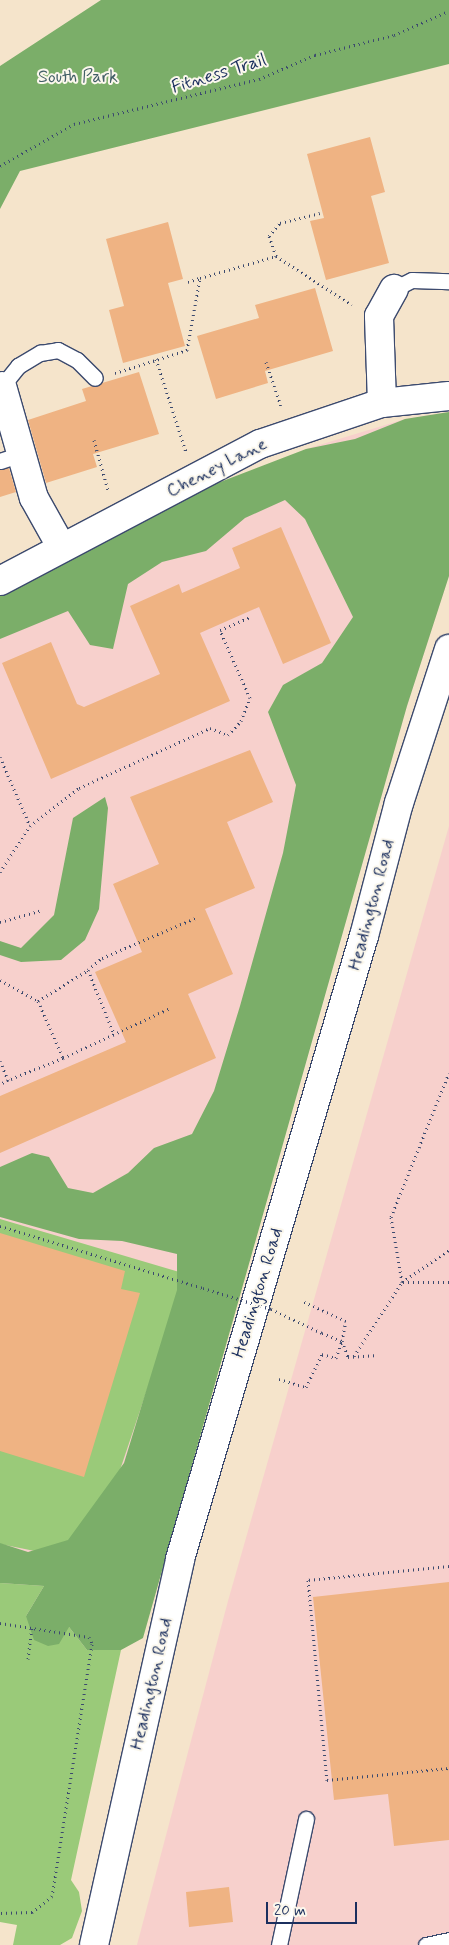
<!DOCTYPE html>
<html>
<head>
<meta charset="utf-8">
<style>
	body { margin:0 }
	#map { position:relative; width:449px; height:1945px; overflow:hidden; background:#f5e4cb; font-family:Mynerve,sans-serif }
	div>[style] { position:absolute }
	.built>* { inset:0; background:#f7d0cc }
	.green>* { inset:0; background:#9aca79 }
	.forest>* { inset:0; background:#7bae69 }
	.building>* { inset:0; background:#efb383 }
	.path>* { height:3px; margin-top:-1.5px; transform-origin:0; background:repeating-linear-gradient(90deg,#3c4a6e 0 1px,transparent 0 5px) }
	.roads { filter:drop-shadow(1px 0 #3c4a6e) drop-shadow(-1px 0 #3c4a6e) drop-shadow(0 1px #3c4a6e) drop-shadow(0 -1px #3c4a6e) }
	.service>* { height:15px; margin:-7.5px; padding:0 7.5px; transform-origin:7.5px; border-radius:7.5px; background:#fff }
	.minor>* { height:28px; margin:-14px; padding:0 14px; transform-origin:14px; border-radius:14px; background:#fff }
	.primary>* { height:28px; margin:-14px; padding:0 14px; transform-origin:14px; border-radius:14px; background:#fff }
	.path-bridge>* { height:3px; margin-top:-1.5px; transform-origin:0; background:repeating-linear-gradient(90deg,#3c4a6e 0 1px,transparent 0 5px) }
	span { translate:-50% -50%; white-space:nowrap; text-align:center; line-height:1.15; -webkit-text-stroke:4px #fbf7ec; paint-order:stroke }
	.street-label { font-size:18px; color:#1b2f5e }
	.park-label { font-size:18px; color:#415e66 }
	.scale { position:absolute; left:266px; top:1902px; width:91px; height:22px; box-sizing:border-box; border:2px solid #1b2f5e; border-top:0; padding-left:6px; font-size:15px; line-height:18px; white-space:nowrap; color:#1b2f5e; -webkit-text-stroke:4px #fbf7ec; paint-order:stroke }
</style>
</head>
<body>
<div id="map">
	<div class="built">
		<i style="clip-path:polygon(449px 412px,449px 576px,407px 706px,155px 1592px,0 1564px,0 598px,306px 449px,405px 419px)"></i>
		<i style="clip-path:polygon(449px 826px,449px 1945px,137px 1945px,228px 1601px)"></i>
	</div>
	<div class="green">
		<i style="clip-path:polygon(0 1219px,186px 1274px,89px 1562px,0 1544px)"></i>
		<i style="clip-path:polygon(0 1583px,44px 1586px,26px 1616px,69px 1627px,87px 1650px,121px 1650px,71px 1880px,79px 1892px,82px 1911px,72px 1938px,60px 1945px,13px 1945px,17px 1925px,0 1922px)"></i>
	</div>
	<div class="forest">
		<i style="clip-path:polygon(101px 0,449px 0,449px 64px,20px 171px,0 209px,0 66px)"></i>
		<i style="clip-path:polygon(449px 412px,449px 576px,407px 706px,143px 1638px,121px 1650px,87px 1650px,69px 1627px,59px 1644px,48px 1646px,34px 1640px,26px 1616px,44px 1586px,0 1583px,0 1543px,28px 1552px,68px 1540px,124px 1463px,177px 1290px,177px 1254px,122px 1241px,79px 1239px,0 1217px,0 1167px,32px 1153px,49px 1157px,68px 1188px,93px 1193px,128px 1173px,154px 1148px,192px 1134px,214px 1091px,240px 1006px,283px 853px,296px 785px,268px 712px,283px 685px,322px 663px,353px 617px,305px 519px,285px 500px,245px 518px,206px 551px,162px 562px,128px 584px,113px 649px,90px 645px,68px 611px,0 639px,0 588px,176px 499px,306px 449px,355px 439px,405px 419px)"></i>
		<i style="clip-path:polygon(105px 797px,108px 808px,99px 909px,85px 940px,61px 960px,21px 962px,0 955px,0 941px,21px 948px,54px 915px,73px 818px)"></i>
	</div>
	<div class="building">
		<i style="clip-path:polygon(370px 137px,385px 192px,371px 196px,389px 263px,326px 280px,310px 221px,324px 218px,307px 154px)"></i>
		<i style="clip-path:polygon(168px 222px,183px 279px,168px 283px,185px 346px,123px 363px,109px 310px,124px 306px,106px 239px)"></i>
		<i style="clip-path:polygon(315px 288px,333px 351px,265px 371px,268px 383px,216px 399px,197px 336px,259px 318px,255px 305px)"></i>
		<i style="clip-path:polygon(139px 372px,159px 434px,93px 454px,97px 467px,46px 483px,28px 420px,86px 401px,82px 389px)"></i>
		<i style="clip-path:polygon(9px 468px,16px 492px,0 497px,0 470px)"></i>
		<i style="clip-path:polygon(281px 527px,331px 643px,283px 664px,259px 607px,200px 633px,230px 701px,51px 779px,2px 663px,51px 642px,77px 704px,84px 707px,160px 674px,130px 606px,179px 584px,182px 593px,240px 568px,232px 548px)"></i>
		<i style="clip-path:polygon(250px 750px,273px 802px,227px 822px,255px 888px,205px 909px,233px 974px,188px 994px,216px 1058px,0 1153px,0 1096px,126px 1042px,95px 972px,142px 952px,113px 884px,159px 864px,130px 797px)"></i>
		<i style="clip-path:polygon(0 1233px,125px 1271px,121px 1289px,140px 1293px,84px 1477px,0 1451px)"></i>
		<i style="clip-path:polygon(449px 1582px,449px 1840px,394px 1846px,388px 1794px,334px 1800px,313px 1597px)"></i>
		<i style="clip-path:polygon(229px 1887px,233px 1922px,189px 1927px,186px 1892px)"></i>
	</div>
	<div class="path">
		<i style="left:0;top:166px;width:85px;rotate:-29.6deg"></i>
		<i style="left:74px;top:124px;width:190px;rotate:-13.7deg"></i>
		<i style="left:259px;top:79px;width:61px;rotate:-23.2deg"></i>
		<i style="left:315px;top:55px;width:81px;rotate:-14.2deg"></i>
		<i style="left:394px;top:35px;width:60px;rotate:-23.6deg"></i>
		<i style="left:276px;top:256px;width:21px;rotate:-109deg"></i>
		<i style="left:269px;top:236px;width:17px;rotate:-50deg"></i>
		<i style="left:280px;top:223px;width:41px;rotate:-14deg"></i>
		<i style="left:188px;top:282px;width:12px;rotate:-20deg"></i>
		<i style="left:156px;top:359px;width:98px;rotate:72.1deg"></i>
		<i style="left:266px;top:362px;width:46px;rotate:71.2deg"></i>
		<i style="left:115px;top:373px;width:76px;rotate:-17.7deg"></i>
		<i style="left:187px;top:350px;width:73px;rotate:-79.8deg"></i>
		<i style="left:200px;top:278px;width:79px;rotate:-16.1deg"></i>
		<i style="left:276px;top:256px;width:90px;rotate:32.8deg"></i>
		<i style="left:94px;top:440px;width:52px;rotate:74.4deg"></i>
		<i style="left:0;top:757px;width:75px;rotate:66.5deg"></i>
		<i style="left:0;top:872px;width:55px;rotate:-56.9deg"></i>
		<i style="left:30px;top:826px;width:62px;rotate:-37.8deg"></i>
		<i style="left:79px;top:788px;width:144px;rotate:-24.6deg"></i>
		<i style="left:210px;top:728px;width:19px;rotate:21deg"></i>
		<i style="left:228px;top:735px;width:19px;rotate:-47deg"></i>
		<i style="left:241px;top:721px;width:25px;rotate:-69deg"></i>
		<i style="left:250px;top:698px;width:74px;rotate:-113.8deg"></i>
		<i style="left:220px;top:630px;width:34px;rotate:-23deg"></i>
		<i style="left:0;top:922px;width:44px;rotate:-15.9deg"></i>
		<i style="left:88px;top:970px;width:18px;rotate:-41deg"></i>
		<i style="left:102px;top:958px;width:102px;rotate:-23.1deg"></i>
		<i style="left:0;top:980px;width:43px;rotate:28.9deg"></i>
		<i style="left:38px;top:1001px;width:62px;rotate:66.3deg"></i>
		<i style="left:63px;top:1058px;width:59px;rotate:158.2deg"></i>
		<i style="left:38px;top:1001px;width:59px;rotate:-31.8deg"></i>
		<i style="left:88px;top:970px;width:69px;rotate:67.9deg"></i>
		<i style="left:63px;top:1058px;width:118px;rotate:-25deg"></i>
		<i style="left:0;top:1061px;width:21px;rotate:67deg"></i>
		<i style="left:8px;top:1080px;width:9px;rotate:153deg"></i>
		<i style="left:0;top:1226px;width:212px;rotate:17deg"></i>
		<i style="left:402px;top:1282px;width:66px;rotate:-99.6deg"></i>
		<i style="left:391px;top:1217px;width:155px;rotate:-68.1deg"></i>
		<i style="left:403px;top:1282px;width:46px"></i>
		<i style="left:322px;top:1333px;width:22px;rotate:22deg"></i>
		<i style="left:342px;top:1341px;width:17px;rotate:69deg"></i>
		<i style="left:348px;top:1357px;width:30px;rotate:-4deg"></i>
		<i style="left:354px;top:1356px;width:88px;rotate:-57deg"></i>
		<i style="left:402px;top:1282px;width:57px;rotate:-34.2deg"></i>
		<i style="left:279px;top:1379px;width:28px;rotate:17deg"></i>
		<i style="left:306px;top:1387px;width:37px;rotate:-64deg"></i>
		<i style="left:322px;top:1354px;width:15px;rotate:16deg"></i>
		<i style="left:336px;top:1358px;width:18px;rotate:-71deg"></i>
		<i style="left:342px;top:1341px;width:20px;rotate:-79deg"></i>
		<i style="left:346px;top:1321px;width:48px;rotate:-155.6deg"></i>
		<i style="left:449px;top:1566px;width:142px;rotate:174.3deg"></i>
		<i style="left:308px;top:1580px;width:201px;rotate:84.6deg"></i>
		<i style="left:327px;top:1780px;width:123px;rotate:-5.6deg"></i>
		<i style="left:0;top:1623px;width:90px;rotate:8.9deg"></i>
		<i style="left:89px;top:1637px;width:8px;rotate:67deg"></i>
		<i style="left:92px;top:1644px;width:255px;rotate:99deg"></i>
		<i style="left:52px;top:1896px;width:26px;rotate:141deg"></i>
		<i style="left:32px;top:1912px;width:32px;rotate:178deg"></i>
		<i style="left:28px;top:1659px;width:31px;rotate:-83deg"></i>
	</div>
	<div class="roads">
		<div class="service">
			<i style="left:394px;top:289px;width:20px;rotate:-27deg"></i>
			<i style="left:412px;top:280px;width:37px;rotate:2deg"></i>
			<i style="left:2px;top:386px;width:26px;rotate:-51deg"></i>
			<i style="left:18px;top:366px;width:26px;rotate:-31deg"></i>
			<i style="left:40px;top:353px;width:18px;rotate:-9deg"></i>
			<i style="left:58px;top:350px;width:21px;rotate:28deg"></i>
			<i style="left:77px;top:360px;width:25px;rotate:45deg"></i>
			<i style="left:0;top:461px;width:22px;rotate:-18deg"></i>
			<i style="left:279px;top:1945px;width:129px;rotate:-77.9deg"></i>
			<i style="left:426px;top:1945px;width:24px;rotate:-12deg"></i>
		</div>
		<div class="minor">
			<i style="left:2px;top:386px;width:116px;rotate:74.1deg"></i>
			<i style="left:34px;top:498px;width:57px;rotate:60.8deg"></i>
			<i style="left:382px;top:403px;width:87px;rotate:-92deg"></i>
			<i style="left:379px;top:316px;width:31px;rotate:-61deg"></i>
			<i style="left:0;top:581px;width:294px;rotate:-27.8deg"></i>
			<i style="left:260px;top:444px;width:129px;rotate:-18.6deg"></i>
			<i style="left:382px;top:403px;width:67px;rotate:-6deg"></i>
		</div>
		<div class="primary">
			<i style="left:94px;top:1945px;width:395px;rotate:-77.4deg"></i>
			<i style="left:180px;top:1559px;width:650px;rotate:-73.55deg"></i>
			<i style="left:364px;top:936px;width:138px;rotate:-75.3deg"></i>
			<i style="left:399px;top:803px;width:162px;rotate:-72deg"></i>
		</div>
	</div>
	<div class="path-bridge">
		<i style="left:203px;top:1288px;width:71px;rotate:17.2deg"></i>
		<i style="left:271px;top:1309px;width:56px;rotate:25.2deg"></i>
	</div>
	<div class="street-label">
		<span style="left:219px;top:74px;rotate:-17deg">Fitness Trail</span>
		<span style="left:217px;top:468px;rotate:-27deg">Cheney Lane</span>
		<span style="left:372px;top:905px;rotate:-75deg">Headington Road</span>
		<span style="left:258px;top:1293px;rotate:-73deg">Headington Road</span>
		<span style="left:152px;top:1684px;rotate:-77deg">Headington Road</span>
	</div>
	<div class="park-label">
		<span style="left:78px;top:77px">South Park</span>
	</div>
	<div class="scale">20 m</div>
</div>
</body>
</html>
